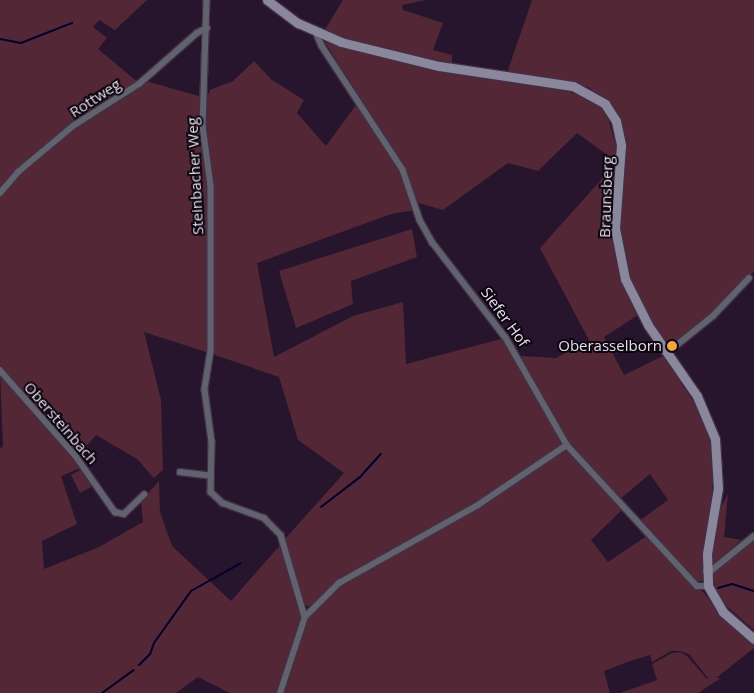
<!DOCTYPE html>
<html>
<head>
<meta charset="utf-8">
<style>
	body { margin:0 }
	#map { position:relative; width:754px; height:693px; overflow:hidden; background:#26152d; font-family:"Open Sans",sans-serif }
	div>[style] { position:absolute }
	.green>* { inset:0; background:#532736 }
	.stream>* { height:2px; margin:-1px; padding:0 1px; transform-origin:1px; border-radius:1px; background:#02012b }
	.roads { filter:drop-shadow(1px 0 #413148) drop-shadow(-1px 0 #413148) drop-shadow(0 1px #413148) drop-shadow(0 -1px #413148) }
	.street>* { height:5.5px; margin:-2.75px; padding:0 2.75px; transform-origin:2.75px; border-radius:2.75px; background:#62616e }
	.secondary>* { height:9px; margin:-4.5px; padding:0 4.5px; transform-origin:4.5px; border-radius:4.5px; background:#8a879d }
	.dots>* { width:14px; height:14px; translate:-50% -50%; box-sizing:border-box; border:2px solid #0b050e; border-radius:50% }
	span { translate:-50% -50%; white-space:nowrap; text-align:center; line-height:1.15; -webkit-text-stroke:4px #0b050e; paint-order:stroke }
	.street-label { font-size:15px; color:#e8deee }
	.poi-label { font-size:15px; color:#e8deee }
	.right { translate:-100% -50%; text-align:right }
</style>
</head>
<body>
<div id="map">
	<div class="green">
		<i style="clip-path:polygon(0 0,147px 0,115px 30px,99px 20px,93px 27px,107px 38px,98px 49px,139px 83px,146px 81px,202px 97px,201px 126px,210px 186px,209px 353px,144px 332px,161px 400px,163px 470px,154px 478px,137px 459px,96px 435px,79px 455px,0 369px)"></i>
		<i style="clip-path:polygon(343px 0,426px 0,402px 5px,403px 10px,443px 23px,433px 50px,452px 55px,452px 66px,323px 33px)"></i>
		<i style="clip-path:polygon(532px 0,754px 0,754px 271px,713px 315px,669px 349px,643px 307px,626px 268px,620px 226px,627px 147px,615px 108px,590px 88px,566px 80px,507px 73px)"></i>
		<i style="clip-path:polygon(323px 39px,438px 69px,551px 87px,587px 97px,606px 112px,617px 149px,617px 163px,612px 227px,614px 246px,624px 287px,638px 315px,604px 337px,624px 375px,663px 356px,699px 410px,710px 440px,713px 467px,712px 505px,703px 555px,703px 581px,698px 581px,639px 521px,668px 500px,650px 474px,619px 500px,568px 444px,520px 356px,556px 358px,589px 340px,540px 248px,617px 162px,577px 133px,538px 171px,508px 163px,443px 210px,415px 202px,404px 169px)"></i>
		<i style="clip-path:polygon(254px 61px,272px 80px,304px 100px,297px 113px,326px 146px,359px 101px,402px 170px,415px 210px,391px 214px,257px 263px,274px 357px,353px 316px,403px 302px,406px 364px,505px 338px,564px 444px,476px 504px,338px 583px,311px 607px,305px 605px,285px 539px,344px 473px,298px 440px,279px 377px,212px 354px,212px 185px,205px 143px,205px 104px,210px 90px,233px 81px)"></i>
		<i style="clip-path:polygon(412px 229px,417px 257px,351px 281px,353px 304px,296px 328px,279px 271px)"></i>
		<i style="clip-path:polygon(0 372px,83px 467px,61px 476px,77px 524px,42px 541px,44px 569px,99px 547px,143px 522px,141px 501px,159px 481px,160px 512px,172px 546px,231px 601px,282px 543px,303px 616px,278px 693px,230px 693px,198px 677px,176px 693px,0 693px,0 449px,3px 446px)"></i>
		<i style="clip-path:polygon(567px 446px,624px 508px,591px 540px,608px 562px,648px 535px,704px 593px,728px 623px,754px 643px,754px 648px,715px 679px,707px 677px,689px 654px,680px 651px,671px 651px,652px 662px,650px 655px,630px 661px,604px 671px,610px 693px,281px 693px,306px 617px,340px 584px,479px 506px)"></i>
		<i style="clip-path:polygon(82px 469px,93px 486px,80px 493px,71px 475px)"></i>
		<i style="clip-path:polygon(728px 494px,724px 537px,741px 540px,715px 563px,711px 562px,720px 509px)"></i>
		<i style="clip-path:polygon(754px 539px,754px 630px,720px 600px,712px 577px,727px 559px)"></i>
		<i style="clip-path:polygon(680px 652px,687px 656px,706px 678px,721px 678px,698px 693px,620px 693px,657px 680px,652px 664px,672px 653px)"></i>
	</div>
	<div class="stream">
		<i style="left:0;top:39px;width:21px;rotate:11deg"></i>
		<i style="left:21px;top:43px;width:55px;rotate:-21.4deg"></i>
		<i style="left:321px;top:507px;width:49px;rotate:-37.6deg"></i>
		<i style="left:360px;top:477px;width:31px;rotate:-48deg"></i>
		<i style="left:718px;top:588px;width:15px;rotate:-16deg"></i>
		<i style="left:732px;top:584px;width:23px;rotate:18deg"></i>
		<i style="left:139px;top:665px;width:16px;rotate:-45deg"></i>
		<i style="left:150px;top:654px;width:12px;rotate:-70deg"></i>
		<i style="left:154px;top:643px;width:64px;rotate:-54.6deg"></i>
		<i style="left:191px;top:591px;width:57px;rotate:-29.2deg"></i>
		<i style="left:102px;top:693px;width:39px;rotate:-36deg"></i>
	</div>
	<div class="roads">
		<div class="street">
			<i style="left:207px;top:0;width:126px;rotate:91.8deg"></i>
			<i style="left:203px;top:126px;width:61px;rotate:82.4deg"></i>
			<i style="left:211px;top:186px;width:165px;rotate:90deg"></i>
			<i style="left:211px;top:351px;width:39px;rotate:99deg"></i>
			<i style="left:205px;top:390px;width:52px;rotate:82.3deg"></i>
			<i style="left:212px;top:442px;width:50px;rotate:91.1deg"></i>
			<i style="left:211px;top:492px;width:16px;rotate:43deg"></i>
			<i style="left:223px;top:503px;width:44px;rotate:20.1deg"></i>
			<i style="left:264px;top:518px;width:24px;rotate:45deg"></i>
			<i style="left:281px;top:535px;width:85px;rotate:73.7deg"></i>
			<i style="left:316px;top:32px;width:15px;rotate:67deg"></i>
			<i style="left:322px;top:46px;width:148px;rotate:56.8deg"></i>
			<i style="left:403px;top:170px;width:53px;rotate:71.2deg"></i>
			<i style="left:420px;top:220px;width:26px;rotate:61deg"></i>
			<i style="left:433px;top:243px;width:120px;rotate:52.5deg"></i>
			<i style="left:506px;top:338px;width:123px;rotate:60.3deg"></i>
			<i style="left:567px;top:445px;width:192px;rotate:47.3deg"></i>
			<i style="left:697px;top:586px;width:11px"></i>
			<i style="left:0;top:193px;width:28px;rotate:-49deg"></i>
			<i style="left:18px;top:172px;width:72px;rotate:-39.9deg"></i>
			<i style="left:73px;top:126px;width:78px;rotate:-32.5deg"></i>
			<i style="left:139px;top:84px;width:77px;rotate:-41.3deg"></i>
			<i style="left:197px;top:33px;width:11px;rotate:-27deg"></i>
			<i style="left:667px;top:353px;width:59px;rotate:-38.8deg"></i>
			<i style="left:713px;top:316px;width:52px;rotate:-46.5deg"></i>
			<i style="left:0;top:370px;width:113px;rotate:48.6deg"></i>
			<i style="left:75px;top:455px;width:70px;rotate:54.9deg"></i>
			<i style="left:115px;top:512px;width:9px;rotate:13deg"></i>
			<i style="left:124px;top:514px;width:28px;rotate:-44deg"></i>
			<i style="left:180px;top:472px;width:31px;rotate:7deg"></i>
			<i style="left:706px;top:571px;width:5px"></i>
			<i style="left:711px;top:571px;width:55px;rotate:-39.1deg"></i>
			<i style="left:280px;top:693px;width:80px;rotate:-71.8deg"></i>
			<i style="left:305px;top:617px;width:48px;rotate:-45deg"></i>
			<i style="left:339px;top:583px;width:159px;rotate:-29.3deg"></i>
			<i style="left:478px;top:505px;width:107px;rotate:-34deg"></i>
		</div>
		<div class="secondary">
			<i style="left:267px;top:0;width:39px;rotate:37deg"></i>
			<i style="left:298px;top:23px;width:47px;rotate:23.8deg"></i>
			<i style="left:341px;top:42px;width:101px;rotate:13.8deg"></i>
			<i style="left:439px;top:66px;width:135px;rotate:8.5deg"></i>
			<i style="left:573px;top:86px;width:37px;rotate:29deg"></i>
			<i style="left:605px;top:104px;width:20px;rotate:57deg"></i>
			<i style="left:616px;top:121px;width:25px;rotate:78deg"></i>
			<i style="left:621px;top:145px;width:83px;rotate:94.1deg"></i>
			<i style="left:615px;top:228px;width:52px;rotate:78.9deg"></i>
			<i style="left:625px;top:279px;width:51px;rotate:63.4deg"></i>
			<i style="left:648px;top:325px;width:86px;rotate:55.4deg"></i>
			<i style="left:697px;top:396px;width:47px;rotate:67.3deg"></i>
			<i style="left:715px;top:439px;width:49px;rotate:86.5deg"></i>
			<i style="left:718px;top:488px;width:67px;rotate:99.5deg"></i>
			<i style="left:707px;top:554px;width:32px;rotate:88deg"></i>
			<i style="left:708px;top:586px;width:30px;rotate:60deg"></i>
			<i style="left:723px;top:612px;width:41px;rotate:41.1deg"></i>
		</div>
	</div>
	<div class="dots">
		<i style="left:672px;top:346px;background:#f4a443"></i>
	</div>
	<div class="street-label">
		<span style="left:95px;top:98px;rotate:-33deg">Rottweg</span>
		<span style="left:195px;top:176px;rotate:-93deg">Steinbacher Weg</span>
		<span style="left:606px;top:197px;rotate:-88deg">Braunsberg</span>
		<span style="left:505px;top:317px;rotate:54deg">Siefer Hof</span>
		<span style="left:61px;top:423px;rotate:49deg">Obersteinbach</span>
	</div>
	<div class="poi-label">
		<span class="right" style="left:662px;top:346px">Oberasselborn</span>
	</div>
</div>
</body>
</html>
